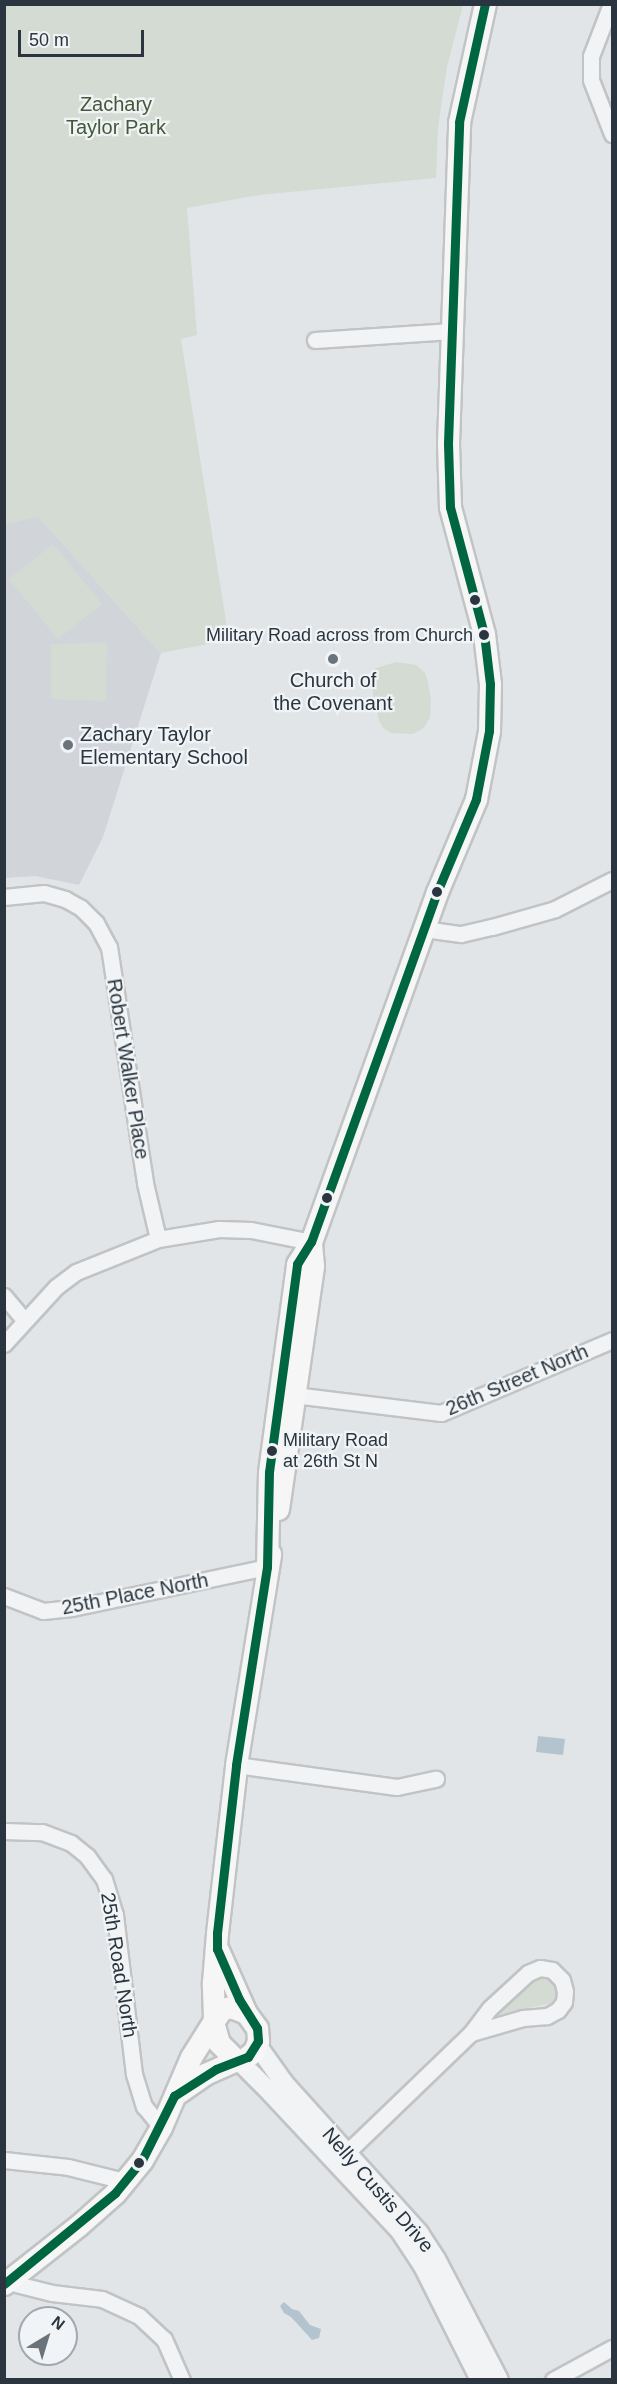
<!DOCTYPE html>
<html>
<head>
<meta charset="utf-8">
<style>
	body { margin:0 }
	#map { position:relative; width:617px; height:2384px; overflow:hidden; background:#e2e5e7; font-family:Arial,sans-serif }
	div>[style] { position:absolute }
	.built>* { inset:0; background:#d1d5da }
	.green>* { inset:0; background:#d4dbd3 }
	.water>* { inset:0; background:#b4c4cf }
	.roads { filter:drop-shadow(2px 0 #c1c3c5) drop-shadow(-2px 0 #c1c3c5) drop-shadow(0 2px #c1c3c5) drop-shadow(0 -2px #c1c3c5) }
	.minor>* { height:15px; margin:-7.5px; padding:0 7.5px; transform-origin:7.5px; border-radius:7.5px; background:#f2f3f4 }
	.tertiary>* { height:18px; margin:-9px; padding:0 9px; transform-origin:9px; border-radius:9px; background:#f2f3f4 }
	.secondary>* { height:21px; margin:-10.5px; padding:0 10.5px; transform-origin:10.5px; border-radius:10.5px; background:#f6f6f6 }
	.bus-1>* { height:9px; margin:-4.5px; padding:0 4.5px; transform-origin:4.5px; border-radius:4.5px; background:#006641 }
	.dots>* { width:16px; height:16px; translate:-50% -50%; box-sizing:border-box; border:3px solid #f1f4f6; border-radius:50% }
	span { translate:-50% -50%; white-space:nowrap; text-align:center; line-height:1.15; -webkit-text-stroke:4.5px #f1f4f6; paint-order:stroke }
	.bus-label { font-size:18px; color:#2b353f }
	.right { translate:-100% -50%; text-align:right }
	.left { translate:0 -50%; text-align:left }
	.park-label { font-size:20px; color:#43593a }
	.poi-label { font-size:20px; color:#2b353f }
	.street-label { font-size:20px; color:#2b353f }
	.frame { position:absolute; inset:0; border:6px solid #2b353f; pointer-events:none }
	.north { position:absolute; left:18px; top:2306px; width:60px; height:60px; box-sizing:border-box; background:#f1f4f6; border:2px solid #a2a8ad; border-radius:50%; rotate:38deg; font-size:16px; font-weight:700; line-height:24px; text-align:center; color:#2b353f }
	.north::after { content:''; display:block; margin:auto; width:21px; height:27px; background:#6b737a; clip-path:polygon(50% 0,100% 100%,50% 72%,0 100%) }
	.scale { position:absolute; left:18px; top:30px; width:126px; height:27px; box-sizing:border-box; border:3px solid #2b353f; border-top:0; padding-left:8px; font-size:18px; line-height:21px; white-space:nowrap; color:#2b353f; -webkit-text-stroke:4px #f1f4f6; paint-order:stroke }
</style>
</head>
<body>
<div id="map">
	<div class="built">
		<i style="clip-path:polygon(38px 516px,161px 653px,103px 837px,79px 885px,35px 876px,5px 878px,5px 524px)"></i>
	</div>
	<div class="green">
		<i style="clip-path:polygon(4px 5px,463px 5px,447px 67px,438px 128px,436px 178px,259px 195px,187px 208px,197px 335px,181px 339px,229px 640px,161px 653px,38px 516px,5px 524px)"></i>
		<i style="clip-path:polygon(53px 544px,102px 604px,58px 639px,9px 579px)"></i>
		<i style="clip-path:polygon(107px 643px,106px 701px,51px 699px,51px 644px)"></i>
		<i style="clip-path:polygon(396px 662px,416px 665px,425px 673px,428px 682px,431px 700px,430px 717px,424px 728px,413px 734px,391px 733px,383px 728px,379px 720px,369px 675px,376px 668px)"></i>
		<i style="clip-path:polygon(542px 1977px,549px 1978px,556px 1986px,556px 1996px,552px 2003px,500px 2014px,504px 2007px,519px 1993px,535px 1979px)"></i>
	</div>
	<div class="water">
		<i style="clip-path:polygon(538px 1736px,565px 1739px,563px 1755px,536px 1752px)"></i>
		<i style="clip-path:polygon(284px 2302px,292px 2309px,299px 2311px,310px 2325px,321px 2329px,319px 2338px,312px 2340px,291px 2317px,284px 2313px,280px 2306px)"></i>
	</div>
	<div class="roads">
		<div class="minor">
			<i style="left:611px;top:4px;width:56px;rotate:111deg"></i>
			<i style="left:591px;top:56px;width:24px;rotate:90deg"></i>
			<i style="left:591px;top:80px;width:58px;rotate:68.7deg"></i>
			<i style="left:315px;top:340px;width:137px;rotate:-3.8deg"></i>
			<i style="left:4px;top:897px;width:40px;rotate:-5.7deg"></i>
			<i style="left:44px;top:893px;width:22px;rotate:16deg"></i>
			<i style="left:65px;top:899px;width:18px;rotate:29deg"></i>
			<i style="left:81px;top:908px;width:21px;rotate:45deg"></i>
			<i style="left:96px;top:923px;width:27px;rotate:62deg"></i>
			<i style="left:109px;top:947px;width:239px;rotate:81.3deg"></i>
			<i style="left:145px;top:1183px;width:57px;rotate:76.9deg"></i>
			<i style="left:424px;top:929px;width:37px;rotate:8deg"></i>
			<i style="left:461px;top:934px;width:32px;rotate:-13deg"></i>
			<i style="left:492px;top:927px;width:66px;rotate:-15.9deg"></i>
			<i style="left:555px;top:909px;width:64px;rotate:-27deg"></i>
			<i style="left:4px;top:1296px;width:31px;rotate:50deg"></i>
			<i style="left:4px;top:1344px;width:77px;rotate:-47.6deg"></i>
			<i style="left:56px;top:1287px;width:25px;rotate:-37deg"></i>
			<i style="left:76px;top:1272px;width:88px;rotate:-21.9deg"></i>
			<i style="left:158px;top:1239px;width:62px;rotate:-9.3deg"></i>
			<i style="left:219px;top:1229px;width:32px;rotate:2deg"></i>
			<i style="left:251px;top:1230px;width:61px;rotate:11.3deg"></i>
			<i style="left:286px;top:1394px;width:156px;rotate:7deg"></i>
			<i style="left:441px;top:1413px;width:186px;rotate:-23.1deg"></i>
			<i style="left:4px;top:1596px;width:42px;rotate:21deg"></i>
			<i style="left:43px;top:1611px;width:29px;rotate:-6deg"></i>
			<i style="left:72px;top:1608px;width:199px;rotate:-11.9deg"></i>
			<i style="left:236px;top:1765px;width:162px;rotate:7.8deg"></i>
			<i style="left:397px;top:1787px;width:40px;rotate:-12deg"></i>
			<i style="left:4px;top:1831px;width:38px;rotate:2deg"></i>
			<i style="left:42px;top:1832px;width:31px;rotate:21deg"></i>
			<i style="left:71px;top:1843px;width:21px;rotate:39deg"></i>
			<i style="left:87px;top:1856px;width:29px;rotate:54deg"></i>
			<i style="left:104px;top:1879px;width:38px;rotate:73deg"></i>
			<i style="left:115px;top:1915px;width:160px;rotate:83.2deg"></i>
			<i style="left:134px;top:2074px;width:34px;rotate:73deg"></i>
			<i style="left:144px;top:2106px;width:27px;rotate:51deg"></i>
			<i style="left:4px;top:2160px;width:64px;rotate:6.2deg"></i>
			<i style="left:68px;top:2167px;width:58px;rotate:14deg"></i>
			<i style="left:339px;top:2160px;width:183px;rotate:-43.9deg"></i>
			<i style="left:471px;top:2033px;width:31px;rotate:-53deg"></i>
			<i style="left:490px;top:2008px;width:52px;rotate:-42.6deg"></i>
			<i style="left:528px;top:1973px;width:13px;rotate:-23deg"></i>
			<i style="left:540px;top:1968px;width:12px;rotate:9deg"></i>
			<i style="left:552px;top:1970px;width:14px;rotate:45deg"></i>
			<i style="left:562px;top:1980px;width:11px;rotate:75deg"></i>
			<i style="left:565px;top:1991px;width:11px;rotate:95deg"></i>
			<i style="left:564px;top:2002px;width:10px;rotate:127deg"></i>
			<i style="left:558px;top:2010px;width:13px;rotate:151deg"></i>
			<i style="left:547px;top:2016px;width:24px;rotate:175deg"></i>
			<i style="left:523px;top:2018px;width:54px;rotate:163.9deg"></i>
			<i style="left:8px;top:2282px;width:45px;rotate:14deg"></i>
			<i style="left:52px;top:2293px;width:50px;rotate:6.8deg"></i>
			<i style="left:102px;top:2299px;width:41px;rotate:24.7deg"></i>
			<i style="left:139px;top:2316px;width:34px;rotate:43deg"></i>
			<i style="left:164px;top:2339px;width:45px;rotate:66.3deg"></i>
			<i style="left:553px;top:2380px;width:67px;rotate:-28.5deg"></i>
		</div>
		<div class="tertiary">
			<i style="left:257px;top:2045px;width:47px;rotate:54.6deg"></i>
			<i style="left:284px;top:2083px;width:202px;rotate:48deg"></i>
			<i style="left:419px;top:2233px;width:31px;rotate:57deg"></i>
			<i style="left:436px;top:2259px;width:136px;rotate:62.5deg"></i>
			<i style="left:238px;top:2060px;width:47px;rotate:45deg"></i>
			<i style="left:271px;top:2093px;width:189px;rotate:46.9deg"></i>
			<i style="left:400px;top:2231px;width:42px;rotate:56.7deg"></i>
			<i style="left:423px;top:2266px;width:127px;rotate:63.4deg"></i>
		</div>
		<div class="secondary">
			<i style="left:278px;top:1509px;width:246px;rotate:-81.8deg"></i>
			<i style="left:313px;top:1266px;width:24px;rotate:-95deg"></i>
			<i style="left:267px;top:1567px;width:95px;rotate:-88.8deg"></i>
			<i style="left:269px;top:1472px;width:210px;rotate:-82.3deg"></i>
			<i style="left:297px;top:1264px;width:26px;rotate:-58deg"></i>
			<i style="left:311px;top:1242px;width:372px;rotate:-70.2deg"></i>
			<i style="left:437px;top:892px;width:101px;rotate:-67.2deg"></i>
			<i style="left:476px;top:799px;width:69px;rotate:-79.2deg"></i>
			<i style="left:489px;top:731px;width:47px;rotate:-88.8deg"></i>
			<i style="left:490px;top:684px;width:50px;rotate:-96.8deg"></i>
			<i style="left:484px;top:634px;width:131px;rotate:-105deg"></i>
			<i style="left:450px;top:507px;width:64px;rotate:-91.8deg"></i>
			<i style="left:448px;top:443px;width:321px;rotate:-88deg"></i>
			<i style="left:459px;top:122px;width:121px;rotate:-77.6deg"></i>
			<i style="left:218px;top:1950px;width:69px;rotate:66deg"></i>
			<i style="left:214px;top:2018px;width:36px;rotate:-92deg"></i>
			<i style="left:213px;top:1982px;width:49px;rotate:-85.3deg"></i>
			<i style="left:217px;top:1933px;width:169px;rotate:-83.5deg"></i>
			<i style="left:236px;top:1765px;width:214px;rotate:-80.8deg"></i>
			<i style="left:175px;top:2095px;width:37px;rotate:-35deg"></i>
			<i style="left:205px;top:2074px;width:34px;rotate:-24deg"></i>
			<i style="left:236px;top:2060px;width:7px"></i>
			<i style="left:243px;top:2060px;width:14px;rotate:-39deg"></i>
			<i style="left:254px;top:2051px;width:11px;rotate:-68deg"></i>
			<i style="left:258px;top:2041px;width:13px;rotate:-94deg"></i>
			<i style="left:257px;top:2028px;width:19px;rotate:-126deg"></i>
			<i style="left:246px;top:2013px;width:16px;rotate:-158deg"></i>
			<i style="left:231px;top:2007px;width:9px;rotate:167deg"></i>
			<i style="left:222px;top:2009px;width:16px;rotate:125deg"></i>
			<i style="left:213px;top:2022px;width:22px;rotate:74deg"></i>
			<i style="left:219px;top:2043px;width:24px;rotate:45deg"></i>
			<i style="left:4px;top:2284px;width:95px;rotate:-38.2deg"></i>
			<i style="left:79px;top:2225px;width:48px;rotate:-41.6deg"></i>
			<i style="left:115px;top:2193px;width:43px;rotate:-50.7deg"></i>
			<i style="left:142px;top:2160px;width:38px;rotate:-60deg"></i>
			<i style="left:161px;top:2127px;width:76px;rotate:-66.8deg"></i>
			<i style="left:191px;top:2057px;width:41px;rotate:-57.8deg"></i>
		</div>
	</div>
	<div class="bus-1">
		<i style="left:4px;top:2284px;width:144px;rotate:-39.3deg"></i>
		<i style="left:115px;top:2193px;width:43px;rotate:-50.7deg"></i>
		<i style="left:142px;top:2160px;width:72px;rotate:-63.4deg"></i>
		<i style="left:174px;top:2096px;width:50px;rotate:-32.7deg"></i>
		<i style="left:216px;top:2069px;width:34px;rotate:-21deg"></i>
		<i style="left:248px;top:2057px;width:19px;rotate:-58deg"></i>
		<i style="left:258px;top:2041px;width:13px;rotate:-94deg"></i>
		<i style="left:257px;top:2028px;width:34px;rotate:-122deg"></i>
		<i style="left:239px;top:1999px;width:55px;rotate:-113.7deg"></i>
		<i style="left:217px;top:1949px;width:16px;rotate:-90deg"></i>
		<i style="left:217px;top:1933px;width:169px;rotate:-83.5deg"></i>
		<i style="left:236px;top:1765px;width:200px;rotate:-81.1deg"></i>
		<i style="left:267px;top:1567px;width:95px;rotate:-88.8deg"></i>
		<i style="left:269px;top:1472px;width:210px;rotate:-82.3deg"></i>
		<i style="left:297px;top:1264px;width:26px;rotate:-58deg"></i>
		<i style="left:311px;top:1242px;width:372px;rotate:-70.2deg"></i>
		<i style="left:437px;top:892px;width:101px;rotate:-67.2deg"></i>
		<i style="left:476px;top:799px;width:69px;rotate:-79.2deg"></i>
		<i style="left:489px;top:731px;width:47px;rotate:-88.8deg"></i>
		<i style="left:490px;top:684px;width:50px;rotate:-96.8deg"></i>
		<i style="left:484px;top:634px;width:131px;rotate:-105deg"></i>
		<i style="left:450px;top:507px;width:64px;rotate:-91.8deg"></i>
		<i style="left:448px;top:443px;width:321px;rotate:-88deg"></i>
		<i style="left:459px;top:122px;width:121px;rotate:-77.6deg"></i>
	</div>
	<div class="dots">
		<i style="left:475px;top:600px;background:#2b353f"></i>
		<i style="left:484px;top:635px;background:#2b353f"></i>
		<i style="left:333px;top:659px;background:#6b737a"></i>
		<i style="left:68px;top:745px;background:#6b737a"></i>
		<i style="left:437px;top:892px;background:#2b353f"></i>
		<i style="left:327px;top:1198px;background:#2b353f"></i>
		<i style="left:272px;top:1451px;background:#2b353f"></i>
		<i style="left:139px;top:2163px;background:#2b353f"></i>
	</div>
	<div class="bus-label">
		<span class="right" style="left:473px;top:635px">Military Road across from Church</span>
		<span class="left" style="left:283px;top:1451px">Military Road<br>at 26th St N</span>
	</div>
	<div class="park-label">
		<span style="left:116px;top:116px">Zachary<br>Taylor Park</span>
	</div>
	<div class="poi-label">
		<span style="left:333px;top:692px">Church of<br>the Covenant</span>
		<span class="left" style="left:80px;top:746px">Zachary Taylor<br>Elementary School</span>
	</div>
	<div class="street-label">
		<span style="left:128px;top:1069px;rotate:81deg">Robert Walker Place</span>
		<span style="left:517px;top:1380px;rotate:-23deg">26th Street North</span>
		<span style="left:135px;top:1594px;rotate:-11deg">25th Place North</span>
		<span style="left:119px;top:1965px;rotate:81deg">25th Road North</span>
		<span style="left:378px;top:2190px;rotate:49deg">Nelly Custis Drive</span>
	</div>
	<div class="frame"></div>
	<div class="north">N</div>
	<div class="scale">50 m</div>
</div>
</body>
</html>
